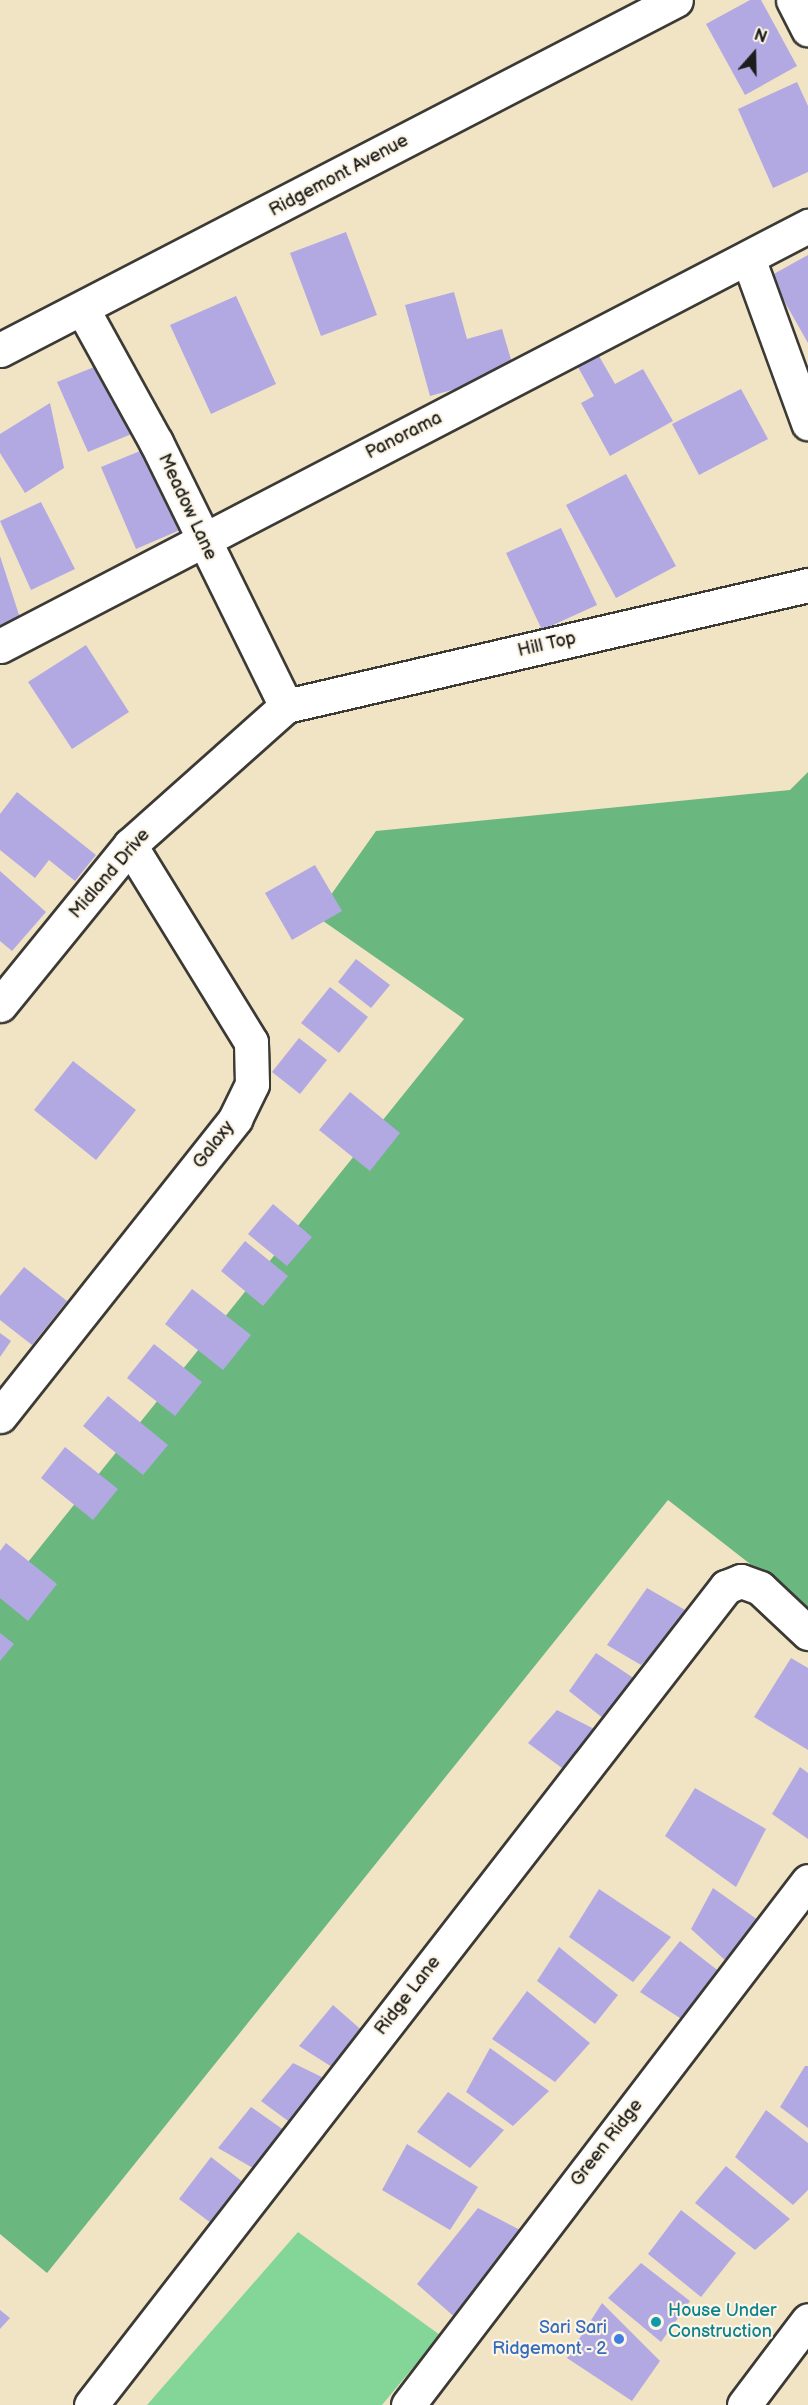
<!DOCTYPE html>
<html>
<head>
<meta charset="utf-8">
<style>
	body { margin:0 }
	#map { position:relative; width:808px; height:2405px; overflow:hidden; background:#f0e4c5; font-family:"Balsamiq Sans",sans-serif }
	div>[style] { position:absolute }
	.green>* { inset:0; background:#83d698 }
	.forest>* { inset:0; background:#6ab780 }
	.building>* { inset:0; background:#b2a9e3 }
	.roads { filter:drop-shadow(2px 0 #3c3a35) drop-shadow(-2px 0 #3c3a35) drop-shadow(0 2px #3c3a35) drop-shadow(0 -2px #3c3a35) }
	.minor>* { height:33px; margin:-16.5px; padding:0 16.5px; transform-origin:16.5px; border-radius:16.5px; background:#fff }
	.dots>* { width:16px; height:16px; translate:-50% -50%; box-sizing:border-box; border:3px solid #fcf5e5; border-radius:50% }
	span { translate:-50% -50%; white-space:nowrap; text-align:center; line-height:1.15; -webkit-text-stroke:4.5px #fcf5e5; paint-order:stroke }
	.street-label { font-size:18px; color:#1c1c1c }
	.culture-label { font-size:18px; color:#0d838f }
	.left { translate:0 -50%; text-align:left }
	.shop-label { font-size:18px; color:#366cbe }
	.right { translate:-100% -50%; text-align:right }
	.north { position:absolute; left:724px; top:24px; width:60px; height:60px; -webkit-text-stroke:4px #fcf5e5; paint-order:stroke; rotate:20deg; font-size:16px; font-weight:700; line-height:24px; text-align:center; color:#1c1c1c }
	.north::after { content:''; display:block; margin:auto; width:21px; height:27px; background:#1c1c1c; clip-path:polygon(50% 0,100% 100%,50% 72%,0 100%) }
</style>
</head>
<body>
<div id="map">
	<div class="green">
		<i style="clip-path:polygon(298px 2232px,440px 2335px,382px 2405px,147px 2405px)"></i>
	</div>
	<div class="forest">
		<i style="clip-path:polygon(808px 772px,808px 1609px,668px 1500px,47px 2273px,0 2234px,0 1597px,464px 1019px,316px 916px,376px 831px,790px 790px)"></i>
	</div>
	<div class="building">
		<i style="clip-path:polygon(750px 0,761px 0,797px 66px,745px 95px,706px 24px)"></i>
		<i style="clip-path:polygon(797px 82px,808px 106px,808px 172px,773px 188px,738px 109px)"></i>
		<i style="clip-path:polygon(346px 232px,377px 315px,321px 336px,290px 253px)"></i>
		<i style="clip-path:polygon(808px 255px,808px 343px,770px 276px)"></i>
		<i style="clip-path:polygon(454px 292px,467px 339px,502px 329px,515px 373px,430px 396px,405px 305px)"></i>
		<i style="clip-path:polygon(236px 296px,276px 384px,211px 414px,170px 325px)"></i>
		<i style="clip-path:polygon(599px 356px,615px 384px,643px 369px,673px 421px,610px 456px,581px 403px,594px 396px,578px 367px)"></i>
		<i style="clip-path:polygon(104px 363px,134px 433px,88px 452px,57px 382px)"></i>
		<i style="clip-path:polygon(741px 389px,768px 439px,699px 475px,672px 424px)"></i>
		<i style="clip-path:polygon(50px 403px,64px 468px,25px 493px,0 453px,0 434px)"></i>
		<i style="clip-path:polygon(145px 449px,180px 530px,136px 549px,101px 467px)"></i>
		<i style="clip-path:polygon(626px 474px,676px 566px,616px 598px,566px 505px)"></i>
		<i style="clip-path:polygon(41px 502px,75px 569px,31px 590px,0 521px)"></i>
		<i style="clip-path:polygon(561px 528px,597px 605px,542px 630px,506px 553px)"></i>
		<i style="clip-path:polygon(0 556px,21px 621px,0 633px)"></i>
		<i style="clip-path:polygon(86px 645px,129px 712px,72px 749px,28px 682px)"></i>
		<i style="clip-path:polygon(17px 792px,96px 855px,75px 881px,49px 860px,35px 878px,0 850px,0 814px)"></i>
		<i style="clip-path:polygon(315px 865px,342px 911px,292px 940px,265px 893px)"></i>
		<i style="clip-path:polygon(0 871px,46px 912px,12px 951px,0 941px)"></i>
		<i style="clip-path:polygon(356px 959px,390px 985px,371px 1008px,338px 982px)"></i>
		<i style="clip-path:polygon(330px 987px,368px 1017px,339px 1053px,301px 1023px)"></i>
		<i style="clip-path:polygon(299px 1038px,327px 1060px,300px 1094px,272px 1072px)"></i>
		<i style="clip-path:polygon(73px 1061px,136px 1110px,96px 1160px,34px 1110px)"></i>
		<i style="clip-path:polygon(350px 1092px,400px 1133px,370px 1171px,319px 1130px)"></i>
		<i style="clip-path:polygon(273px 1204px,312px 1237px,287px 1266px,248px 1234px)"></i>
		<i style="clip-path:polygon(245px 1241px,288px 1276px,263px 1306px,221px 1271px)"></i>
		<i style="clip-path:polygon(24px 1267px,67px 1301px,32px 1345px,0 1320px,0 1296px)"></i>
		<i style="clip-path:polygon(192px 1289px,251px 1335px,223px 1370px,165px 1324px)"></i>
		<i style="clip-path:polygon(0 1333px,11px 1341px,0 1357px)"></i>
		<i style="clip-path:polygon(154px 1344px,202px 1382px,175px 1416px,127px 1378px)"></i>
		<i style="clip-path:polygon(108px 1396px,168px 1445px,143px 1475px,83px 1426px)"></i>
		<i style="clip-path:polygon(65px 1447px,118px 1489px,93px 1520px,41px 1478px)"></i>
		<i style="clip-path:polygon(6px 1543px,57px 1584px,28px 1621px,0 1598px,0 1551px)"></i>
		<i style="clip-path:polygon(647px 1588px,692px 1614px,641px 1665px,607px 1645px)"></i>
		<i style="clip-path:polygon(0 1633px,14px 1644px,0 1661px)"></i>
		<i style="clip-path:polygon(596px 1653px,638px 1681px,604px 1719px,569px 1691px)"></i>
		<i style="clip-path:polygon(791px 1658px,808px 1668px,808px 1750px,754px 1717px)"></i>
		<i style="clip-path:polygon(557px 1710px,600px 1732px,566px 1771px,528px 1743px)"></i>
		<i style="clip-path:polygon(800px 1767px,808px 1773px,808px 1839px,772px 1814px)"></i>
		<i style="clip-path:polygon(695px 1788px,766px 1829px,736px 1887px,665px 1836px)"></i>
		<i style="clip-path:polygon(713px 1888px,758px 1920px,727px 1962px,691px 1929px)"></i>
		<i style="clip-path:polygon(599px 1889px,671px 1937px,633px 1982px,569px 1937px)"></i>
		<i style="clip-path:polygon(680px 1941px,725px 1976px,686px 2022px,640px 1992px)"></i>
		<i style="clip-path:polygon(559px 1947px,618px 1995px,595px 2024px,537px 1981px)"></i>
		<i style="clip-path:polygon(527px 1991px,590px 2043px,555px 2082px,492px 2039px)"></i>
		<i style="clip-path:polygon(333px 2005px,366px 2034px,332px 2067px,299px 2046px)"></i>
		<i style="clip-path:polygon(490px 2048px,549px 2091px,513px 2126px,466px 2092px)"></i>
		<i style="clip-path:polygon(293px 2063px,330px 2081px,295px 2126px,261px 2101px)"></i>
		<i style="clip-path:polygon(805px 2066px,808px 2066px,808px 2128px,780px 2107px)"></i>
		<i style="clip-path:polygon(448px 2092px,504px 2130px,470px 2168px,417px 2132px)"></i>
		<i style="clip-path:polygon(251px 2107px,288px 2133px,258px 2171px,218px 2148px)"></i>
		<i style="clip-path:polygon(766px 2110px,808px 2143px,808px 2190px,793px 2205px,735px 2157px)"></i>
		<i style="clip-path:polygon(407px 2144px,478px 2187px,450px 2230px,382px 2190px)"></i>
		<i style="clip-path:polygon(211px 2157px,248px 2186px,215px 2226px,179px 2199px)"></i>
		<i style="clip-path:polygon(726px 2166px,790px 2219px,755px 2250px,695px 2203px)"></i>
		<i style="clip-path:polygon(478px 2208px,522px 2231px,458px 2320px,417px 2284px)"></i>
		<i style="clip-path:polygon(681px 2210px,736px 2253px,701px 2297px,648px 2254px)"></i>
		<i style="clip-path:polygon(641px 2263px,690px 2301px,661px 2342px,608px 2298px)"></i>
		<i style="clip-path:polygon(602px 2303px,660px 2361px,632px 2401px,567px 2358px)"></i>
		<i style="clip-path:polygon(0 2310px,10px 2318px,0 2329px)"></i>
	</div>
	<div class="roads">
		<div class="minor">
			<i style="left:793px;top:0;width:33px;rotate:63deg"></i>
			<i style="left:748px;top:258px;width:176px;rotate:70deg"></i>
			<i style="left:83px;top:310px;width:151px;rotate:61.1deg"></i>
			<i style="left:156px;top:442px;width:294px;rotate:63.8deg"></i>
			<i style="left:0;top:350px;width:761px;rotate:-27.37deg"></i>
			<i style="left:0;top:646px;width:911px;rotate:-27.47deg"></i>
			<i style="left:0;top:1005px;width:206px;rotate:-50.9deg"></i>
			<i style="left:130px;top:845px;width:209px;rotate:-41.7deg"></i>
			<i style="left:286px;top:706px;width:536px;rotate:-13.05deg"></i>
			<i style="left:0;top:1416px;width:379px;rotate:-51.6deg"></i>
			<i style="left:235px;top:1119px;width:39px;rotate:-64deg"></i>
			<i style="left:252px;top:1084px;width:42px;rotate:-91.4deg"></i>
			<i style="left:251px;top:1042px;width:231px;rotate:-121.6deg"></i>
			<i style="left:91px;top:2405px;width:1036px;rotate:-52.18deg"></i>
			<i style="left:726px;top:1587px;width:16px;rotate:-22deg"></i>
			<i style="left:741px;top:1581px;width:20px;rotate:20deg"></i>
			<i style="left:760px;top:1588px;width:66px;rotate:43.2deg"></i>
			<i style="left:408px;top:2405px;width:659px;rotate:-52.64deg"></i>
			<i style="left:744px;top:2405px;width:106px;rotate:-53deg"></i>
		</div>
	</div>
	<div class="dots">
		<i style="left:656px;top:2322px;background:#0f9aa8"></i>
		<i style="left:619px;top:2339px;background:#3f7fe0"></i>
	</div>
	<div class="street-label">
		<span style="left:339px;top:176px;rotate:-28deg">Ridgemont Avenue</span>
		<span style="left:404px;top:436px;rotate:-27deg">Panorama</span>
		<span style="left:187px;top:507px;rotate:65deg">Meadow Lane</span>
		<span style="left:547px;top:645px;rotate:-13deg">Hill Top</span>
		<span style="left:110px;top:874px;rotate:-49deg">Midland Drive</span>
		<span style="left:214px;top:1145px;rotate:-52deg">Galaxy</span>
		<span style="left:408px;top:1996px;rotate:-52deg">Ridge Lane</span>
		<span style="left:607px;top:2143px;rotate:-52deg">Green Ridge</span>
	</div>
	<div class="culture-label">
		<span class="left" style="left:668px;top:2322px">House Under<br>Construction</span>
	</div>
	<div class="shop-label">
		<span class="right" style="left:607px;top:2339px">Sari Sari<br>Ridgemont - 2</span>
	</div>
	<div class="north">N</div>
</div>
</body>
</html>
